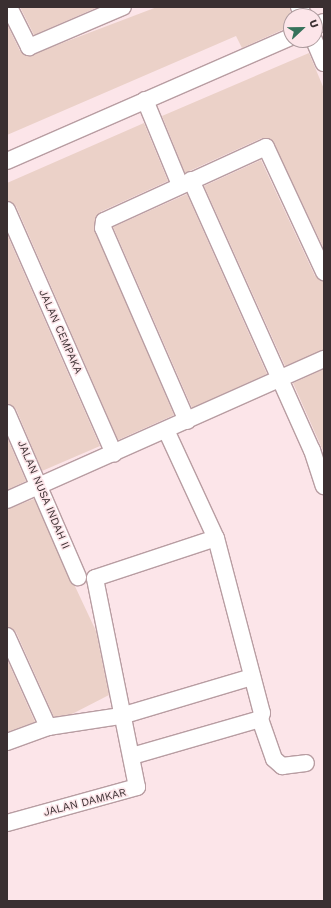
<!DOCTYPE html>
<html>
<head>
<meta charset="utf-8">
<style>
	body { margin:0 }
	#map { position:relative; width:331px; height:908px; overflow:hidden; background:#fce5e9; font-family:"Work Sans",sans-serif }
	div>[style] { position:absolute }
	.building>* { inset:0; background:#ebd1c8 }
	.roads { filter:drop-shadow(1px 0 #b89da2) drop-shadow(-1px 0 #b89da2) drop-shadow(0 1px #b89da2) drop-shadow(0 -1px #b89da2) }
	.street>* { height:16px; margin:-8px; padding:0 8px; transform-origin:8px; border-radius:8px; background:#fff }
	span { translate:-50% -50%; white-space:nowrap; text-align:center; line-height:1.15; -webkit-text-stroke:3px #fce5e9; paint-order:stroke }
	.street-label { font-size:11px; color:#3a2f31 }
	.frame { position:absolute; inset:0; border:8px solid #3a2f31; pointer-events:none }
	.north { position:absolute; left:283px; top:8px; width:40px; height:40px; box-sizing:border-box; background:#fce5e9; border:1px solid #ae9c9f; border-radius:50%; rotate:68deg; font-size:11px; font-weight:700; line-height:16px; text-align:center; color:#3a2f31 }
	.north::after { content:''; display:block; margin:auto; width:14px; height:18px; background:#36725b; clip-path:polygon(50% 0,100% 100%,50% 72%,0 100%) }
</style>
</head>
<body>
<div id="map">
	<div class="building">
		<i style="clip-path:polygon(20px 7px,96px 7px,96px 8px,34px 35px)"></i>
		<i style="clip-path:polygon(157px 7px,290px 7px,291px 26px,242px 48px,236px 36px,7px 135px,7px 24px,20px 51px,28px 56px)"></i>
		<i style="clip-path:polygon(309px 53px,324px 89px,324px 249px,272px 140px,262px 138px,185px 173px,162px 116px)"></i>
		<i style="clip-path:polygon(144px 123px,168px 181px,100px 212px,94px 227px,174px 415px,118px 440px,16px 206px,7px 201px,7px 183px)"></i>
		<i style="clip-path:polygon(261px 160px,315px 276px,324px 281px,324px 350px,285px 366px,204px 186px)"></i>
		<i style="clip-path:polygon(187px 194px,267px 374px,192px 408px,113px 227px)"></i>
		<i style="clip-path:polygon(7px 234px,100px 446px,42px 471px,16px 409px,7px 404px)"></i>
		<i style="clip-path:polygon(324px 369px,324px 453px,293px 383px)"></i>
		<i style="clip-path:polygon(7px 437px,26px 481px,7px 490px)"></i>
		<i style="clip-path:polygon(34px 499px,96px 631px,109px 695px,72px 714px,54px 717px,16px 632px,7px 627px,7px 509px)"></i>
		<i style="clip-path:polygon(7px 659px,35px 722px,7px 732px)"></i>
	</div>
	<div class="roads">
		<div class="street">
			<i style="left:9px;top:7px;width:45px;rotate:63.4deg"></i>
			<i style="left:29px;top:47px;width:102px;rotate:-23.1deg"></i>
			<i style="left:299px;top:7px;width:10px;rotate:61deg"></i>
			<i style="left:315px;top:26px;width:10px;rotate:-24deg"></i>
			<i style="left:314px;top:40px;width:25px;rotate:67deg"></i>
			<i style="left:145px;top:100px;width:92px;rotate:67.6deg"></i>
			<i style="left:7px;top:161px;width:310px;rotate:-23.6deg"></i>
			<i style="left:191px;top:180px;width:296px;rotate:65.9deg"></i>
			<i style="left:312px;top:450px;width:38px;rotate:72deg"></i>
			<i style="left:7px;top:210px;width:266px;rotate:66.3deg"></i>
			<i style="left:7px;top:413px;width:179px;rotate:66.6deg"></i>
			<i style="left:187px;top:421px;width:210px;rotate:-113.5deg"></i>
			<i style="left:103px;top:228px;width:7px;rotate:-82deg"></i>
			<i style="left:104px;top:221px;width:178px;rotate:-24.6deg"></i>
			<i style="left:266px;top:147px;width:138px;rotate:65.1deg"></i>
			<i style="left:166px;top:430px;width:119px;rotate:65.2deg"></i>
			<i style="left:216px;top:538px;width:181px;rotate:75.3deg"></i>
			<i style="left:262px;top:713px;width:6px;rotate:108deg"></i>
			<i style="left:260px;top:719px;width:42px;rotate:70.7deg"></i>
			<i style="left:274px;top:759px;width:11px;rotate:41deg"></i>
			<i style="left:282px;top:766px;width:24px;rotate:-7deg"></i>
			<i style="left:7px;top:500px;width:347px;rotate:-24deg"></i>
			<i style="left:7px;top:636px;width:100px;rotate:65.7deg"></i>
			<i style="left:7px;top:742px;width:44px;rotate:-20.1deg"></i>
			<i style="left:48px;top:727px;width:74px;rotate:-8.6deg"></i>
			<i style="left:121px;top:716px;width:137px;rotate:-16.6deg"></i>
			<i style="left:132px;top:756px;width:133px;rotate:-16.1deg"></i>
			<i style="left:7px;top:823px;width:135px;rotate:-15.5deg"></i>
			<i style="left:137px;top:787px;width:213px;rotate:-101.4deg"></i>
			<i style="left:95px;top:578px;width:127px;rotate:-18.3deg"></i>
		</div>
	</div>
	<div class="street-label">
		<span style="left:60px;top:332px;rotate:66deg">JALAN CEMPAKA</span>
		<span style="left:43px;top:495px;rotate:67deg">JALAN NUSA INDAH II</span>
		<span style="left:85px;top:803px;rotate:-14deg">JALAN DAMKAR</span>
	</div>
	<div class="frame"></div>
	<div class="north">U</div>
</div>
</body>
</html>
